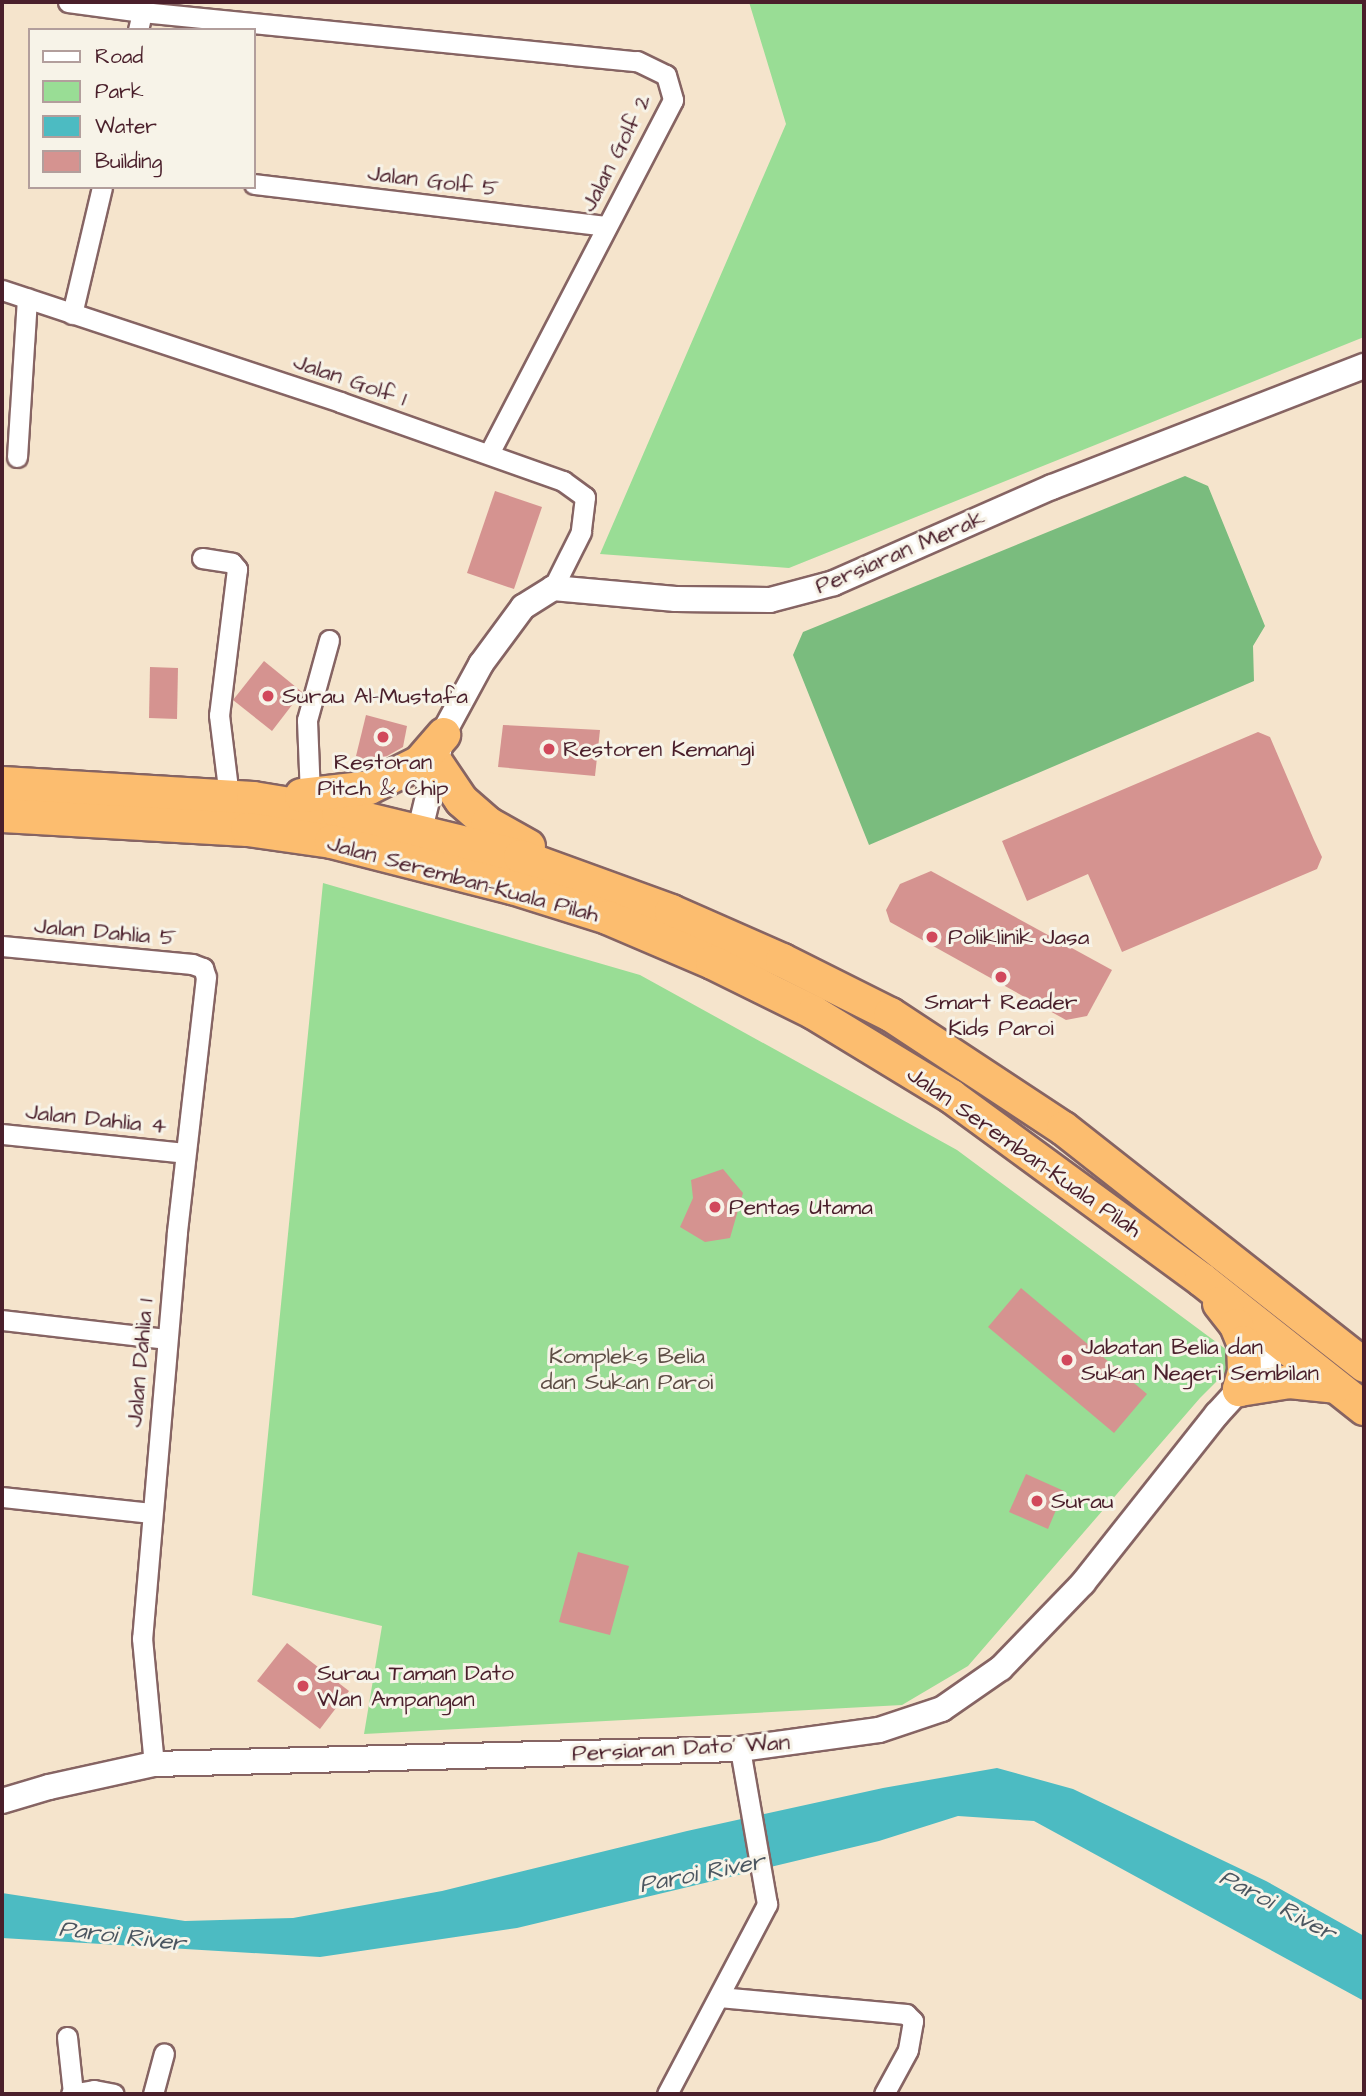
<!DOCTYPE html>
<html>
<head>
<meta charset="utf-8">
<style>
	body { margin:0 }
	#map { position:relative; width:1366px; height:2096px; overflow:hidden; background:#f5e4cc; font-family:"Architects Daughter",sans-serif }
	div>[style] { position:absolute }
	.green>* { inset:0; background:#99dd95 }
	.forest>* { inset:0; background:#7abc7e }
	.water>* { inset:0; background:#4cbbc2 }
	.building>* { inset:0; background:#d59390 }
	.roads { filter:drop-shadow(2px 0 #866463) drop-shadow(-2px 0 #866463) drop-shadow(0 2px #866463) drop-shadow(0 -2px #866463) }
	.minor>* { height:19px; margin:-9.5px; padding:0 9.5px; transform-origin:9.5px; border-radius:9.5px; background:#fff }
	.tertiary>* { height:24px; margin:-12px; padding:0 12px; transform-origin:12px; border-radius:12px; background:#fff }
	.trunk>* { height:33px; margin:-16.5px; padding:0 16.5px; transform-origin:16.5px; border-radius:16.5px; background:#fcbd6f }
	.dots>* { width:19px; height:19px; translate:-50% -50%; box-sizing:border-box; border:4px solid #f7f3e8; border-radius:50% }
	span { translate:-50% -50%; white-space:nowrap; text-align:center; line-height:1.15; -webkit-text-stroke:6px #f7f3e8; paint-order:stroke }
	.street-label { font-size:23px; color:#4a1f2b }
	.poi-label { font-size:23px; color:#4a1f2b }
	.left { translate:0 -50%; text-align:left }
	.park-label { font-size:23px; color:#5e4e46 }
	.water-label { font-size:24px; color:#4b5660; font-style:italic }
	.frame { position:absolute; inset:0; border:4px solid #4a1f2b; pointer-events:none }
	.legend { position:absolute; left:28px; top:28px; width:228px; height:161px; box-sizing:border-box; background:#f7f3e8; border:2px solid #b29e9c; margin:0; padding:9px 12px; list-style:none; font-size:21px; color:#4a1f2b }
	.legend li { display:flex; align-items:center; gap:14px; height:35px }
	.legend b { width:35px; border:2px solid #b29e9c }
</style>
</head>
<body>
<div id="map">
	<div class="green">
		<i style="clip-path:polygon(749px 2px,1364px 2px,1364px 337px,789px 568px,600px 554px,786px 124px)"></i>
		<i style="clip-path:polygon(323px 883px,640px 975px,957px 1150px,1239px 1359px,1200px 1398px,968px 1666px,902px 1705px,364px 1734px,382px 1626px,252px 1595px)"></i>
	</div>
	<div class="forest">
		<i style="clip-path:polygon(1185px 476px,1208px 486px,1265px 626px,1253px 646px,1254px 681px,869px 845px,793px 655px,803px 632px)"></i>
	</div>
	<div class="water">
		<i style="clip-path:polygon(997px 1768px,1073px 1789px,1266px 1881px,1364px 1936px,1364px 2001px,1034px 1821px,958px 1816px,879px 1841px,517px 1928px,320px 1957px,2px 1938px,2px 1893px,185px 1921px,293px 1918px,442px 1891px,687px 1831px,883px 1788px)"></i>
	</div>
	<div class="building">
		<i style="clip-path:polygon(495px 491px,542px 507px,514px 589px,467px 573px)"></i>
		<i style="clip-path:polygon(264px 661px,302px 692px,272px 731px,233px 700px)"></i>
		<i style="clip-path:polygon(150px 667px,178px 668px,177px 719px,149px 718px)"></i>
		<i style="clip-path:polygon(366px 715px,407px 726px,403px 747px,373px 764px,356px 756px)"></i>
		<i style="clip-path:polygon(503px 725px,600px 730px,595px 776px,498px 767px)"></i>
		<i style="clip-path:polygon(1258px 732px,1270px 737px,1314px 840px,1322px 857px,1317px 869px,1122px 952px,1088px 874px,1027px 901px,1002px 841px)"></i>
		<i style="clip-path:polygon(931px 871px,1112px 970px,1087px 1016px,1066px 1020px,890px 922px,886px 910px,900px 884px)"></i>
		<i style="clip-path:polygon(723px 1169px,743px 1193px,730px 1238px,705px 1242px,680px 1227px,693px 1198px,691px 1180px)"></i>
		<i style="clip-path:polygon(1021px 1288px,1147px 1394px,1114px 1433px,988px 1327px)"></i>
		<i style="clip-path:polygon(1026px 1474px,1064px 1491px,1048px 1529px,1009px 1512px)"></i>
		<i style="clip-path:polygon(578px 1552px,629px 1566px,610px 1635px,559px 1622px)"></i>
		<i style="clip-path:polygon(287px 1643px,349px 1691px,320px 1729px,257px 1681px)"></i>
	</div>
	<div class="roads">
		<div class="minor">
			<i style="left:68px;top:2px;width:75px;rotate:7.7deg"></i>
			<i style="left:142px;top:12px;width:497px;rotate:5.7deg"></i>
			<i style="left:637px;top:61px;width:32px;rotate:26deg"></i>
			<i style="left:666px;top:75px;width:26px;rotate:74deg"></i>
			<i style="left:673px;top:100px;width:398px;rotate:117.5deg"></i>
			<i style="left:138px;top:30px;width:18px;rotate:-77deg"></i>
			<i style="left:254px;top:184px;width:355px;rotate:6.8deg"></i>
			<i style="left:2px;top:290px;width:356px;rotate:18.3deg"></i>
			<i style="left:340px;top:402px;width:237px;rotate:19.5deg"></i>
			<i style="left:563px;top:481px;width:27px;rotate:36deg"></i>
			<i style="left:585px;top:497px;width:35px;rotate:97deg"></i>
			<i style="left:581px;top:532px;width:63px;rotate:116.6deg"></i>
			<i style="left:72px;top:314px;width:130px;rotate:-76.7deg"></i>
			<i style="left:17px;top:457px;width:159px;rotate:-86.4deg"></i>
			<i style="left:202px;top:558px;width:30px;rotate:9deg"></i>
			<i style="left:232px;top:563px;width:8px;rotate:50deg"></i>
			<i style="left:237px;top:569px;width:147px;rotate:97deg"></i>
			<i style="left:219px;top:715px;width:83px;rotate:83deg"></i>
			<i style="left:310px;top:795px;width:75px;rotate:-92.3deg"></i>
			<i style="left:307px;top:720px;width:83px;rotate:-74.6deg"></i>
			<i style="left:2px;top:946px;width:191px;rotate:5.4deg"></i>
			<i style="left:192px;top:964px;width:12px;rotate:20deg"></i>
			<i style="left:203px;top:968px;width:9px;rotate:72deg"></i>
			<i style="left:206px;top:977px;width:257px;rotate:96.5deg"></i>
			<i style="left:177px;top:1232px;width:408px;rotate:94.9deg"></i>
			<i style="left:142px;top:1638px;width:127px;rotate:84.6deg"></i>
			<i style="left:2px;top:1134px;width:184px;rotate:5.9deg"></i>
			<i style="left:2px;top:1320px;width:166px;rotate:6.6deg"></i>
			<i style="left:2px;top:1497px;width:150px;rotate:6.1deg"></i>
			<i style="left:719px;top:1997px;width:188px;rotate:5.2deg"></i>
			<i style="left:906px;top:2014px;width:10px;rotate:45deg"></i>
			<i style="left:913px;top:2021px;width:29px;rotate:100deg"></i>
			<i style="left:908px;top:2050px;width:50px;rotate:118.6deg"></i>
			<i style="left:67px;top:2037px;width:56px;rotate:83.9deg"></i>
			<i style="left:71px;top:2094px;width:23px;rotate:-10deg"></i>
			<i style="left:94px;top:2090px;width:20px;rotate:11deg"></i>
			<i style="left:153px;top:2094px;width:42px;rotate:-75deg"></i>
			<i style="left:667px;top:2094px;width:215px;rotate:-62.2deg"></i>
			<i style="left:767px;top:1904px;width:157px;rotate:-99.9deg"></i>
		</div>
		<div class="tertiary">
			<i style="left:416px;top:846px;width:115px;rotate:-76.4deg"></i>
			<i style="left:443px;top:734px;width:80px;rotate:-61.5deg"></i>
			<i style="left:481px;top:664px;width:71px;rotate:-53.6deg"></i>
			<i style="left:523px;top:607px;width:36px;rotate:-32deg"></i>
			<i style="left:553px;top:588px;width:123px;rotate:5.1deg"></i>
			<i style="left:676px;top:599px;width:94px;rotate:0.6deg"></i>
			<i style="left:770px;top:600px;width:66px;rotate:-14.9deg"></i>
			<i style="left:834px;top:583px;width:238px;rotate:-23.8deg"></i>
			<i style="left:1052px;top:487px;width:335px;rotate:-21.2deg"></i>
			<i style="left:2px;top:1801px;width:49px;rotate:-16.6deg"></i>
			<i style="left:49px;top:1787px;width:107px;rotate:-12.4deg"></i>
			<i style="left:154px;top:1764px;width:586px;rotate:-1.47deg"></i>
			<i style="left:740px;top:1749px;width:140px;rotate:-7.8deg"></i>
			<i style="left:879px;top:1730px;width:66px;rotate:-18.4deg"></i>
			<i style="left:942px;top:1709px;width:72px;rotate:-34.8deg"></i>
			<i style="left:1001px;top:1668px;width:118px;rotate:-46deg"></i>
			<i style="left:1083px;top:1583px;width:216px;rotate:-51.6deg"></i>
			<i style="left:1217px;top:1414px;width:96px;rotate:-47.5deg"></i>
		</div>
		<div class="trunk">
			<i style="left:434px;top:760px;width:48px;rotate:56deg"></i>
			<i style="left:461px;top:800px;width:35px;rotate:41deg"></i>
			<i style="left:487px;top:823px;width:47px;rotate:29.3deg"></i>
			<i style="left:2px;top:783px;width:251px;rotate:3.4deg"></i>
			<i style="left:253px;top:798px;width:86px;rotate:9.4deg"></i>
			<i style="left:338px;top:812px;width:187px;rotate:13.6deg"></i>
			<i style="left:520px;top:856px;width:161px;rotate:20deg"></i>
			<i style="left:671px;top:911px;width:121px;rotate:23.8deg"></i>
			<i style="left:782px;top:960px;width:121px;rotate:26.6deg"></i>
			<i style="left:890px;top:1014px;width:207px;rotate:33.4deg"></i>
			<i style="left:1063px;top:1128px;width:383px;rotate:38.2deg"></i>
			<i style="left:301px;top:795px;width:68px;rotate:-6.7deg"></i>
			<i style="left:369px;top:787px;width:56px;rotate:-26.6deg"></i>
			<i style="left:419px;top:762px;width:37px;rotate:-49deg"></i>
			<i style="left:2px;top:815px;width:245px;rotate:3.3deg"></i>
			<i style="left:247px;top:829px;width:85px;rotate:8.1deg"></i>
			<i style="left:331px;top:841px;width:187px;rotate:14.3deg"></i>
			<i style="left:512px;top:887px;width:100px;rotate:17.5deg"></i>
			<i style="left:607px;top:917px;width:114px;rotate:23.2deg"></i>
			<i style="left:712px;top:962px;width:113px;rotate:26.3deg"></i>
			<i style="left:813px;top:1012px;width:162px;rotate:31.3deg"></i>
			<i style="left:951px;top:1096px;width:310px;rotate:36.2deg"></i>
			<i style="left:1201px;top:1279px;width:208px;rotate:38.4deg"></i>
			<i style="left:1219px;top:1303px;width:28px;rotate:52deg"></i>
			<i style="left:1236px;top:1325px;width:18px;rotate:68deg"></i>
			<i style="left:1243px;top:1342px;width:29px;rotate:88deg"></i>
			<i style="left:1244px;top:1371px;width:19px;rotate:106deg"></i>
			<i style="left:1239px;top:1389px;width:51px;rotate:-9.1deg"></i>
			<i style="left:1289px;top:1381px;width:46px;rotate:6.2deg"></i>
		</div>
	</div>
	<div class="dots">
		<i style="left:268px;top:696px;background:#d1495b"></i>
		<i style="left:383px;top:737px;background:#d1495b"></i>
		<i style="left:549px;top:749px;background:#d1495b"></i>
		<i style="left:932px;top:937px;background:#d1495b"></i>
		<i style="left:1001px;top:977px;background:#d1495b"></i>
		<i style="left:715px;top:1207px;background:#d1495b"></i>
		<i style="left:1067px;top:1360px;background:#d1495b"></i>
		<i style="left:1037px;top:1501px;background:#d1495b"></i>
		<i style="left:303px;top:1686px;background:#d1495b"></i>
	</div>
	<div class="street-label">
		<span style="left:616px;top:153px;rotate:-63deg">Jalan Golf 2</span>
		<span style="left:433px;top:181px;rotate:7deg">Jalan Golf 5</span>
		<span style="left:350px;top:380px;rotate:19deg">Jalan Golf 1</span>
		<span style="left:900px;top:552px;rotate:-23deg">Persiaran Merak</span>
		<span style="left:463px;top:879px;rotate:15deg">Jalan Seremban-Kuala Pilah</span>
		<span style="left:105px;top:932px;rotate:5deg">Jalan Dahlia 5</span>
		<span style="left:96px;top:1119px;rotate:6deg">Jalan Dahlia 4</span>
		<span style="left:1024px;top:1152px;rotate:35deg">Jalan Seremban-Kuala Pilah</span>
		<span style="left:140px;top:1363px;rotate:-85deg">Jalan Dahlia 1</span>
		<span style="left:681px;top:1748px;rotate:-3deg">Persiaran Dato' Wan</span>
	</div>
	<div class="poi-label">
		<span class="left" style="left:282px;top:696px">Surau Al-Mustafa</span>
		<span class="left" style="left:563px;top:749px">Restoren Kemangi</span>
		<span style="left:383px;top:775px">Restoran<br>Pitch &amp; Chip</span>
		<span class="left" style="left:948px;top:937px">Poliklinik Jasa</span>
		<span style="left:1001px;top:1015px">Smart Reader<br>Kids Paroi</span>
		<span class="left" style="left:729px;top:1207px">Pentas Utama</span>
		<span class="left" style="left:1081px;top:1360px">Jabatan Belia dan<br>Sukan Negeri Sembilan</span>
		<span class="left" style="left:1051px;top:1501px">Surau</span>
		<span class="left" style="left:317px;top:1686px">Surau Taman Dato<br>Wan Ampangan</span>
	</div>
	<div class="park-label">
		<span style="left:627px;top:1369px">Kompleks Belia<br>dan Sukan Paroi</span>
	</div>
	<div class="water-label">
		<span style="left:702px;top:1874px;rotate:-11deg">Paroi River</span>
		<span style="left:1277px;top:1906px;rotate:28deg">Paroi River</span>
		<span style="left:122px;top:1937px;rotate:7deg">Paroi River</span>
	</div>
	<div class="frame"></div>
	<ul class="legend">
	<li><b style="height:9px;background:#fff"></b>Road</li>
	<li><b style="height:19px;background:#99dd95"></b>Park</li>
	<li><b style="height:19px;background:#4cbbc2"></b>Water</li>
	<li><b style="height:19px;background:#d59390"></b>Building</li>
	</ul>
</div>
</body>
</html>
